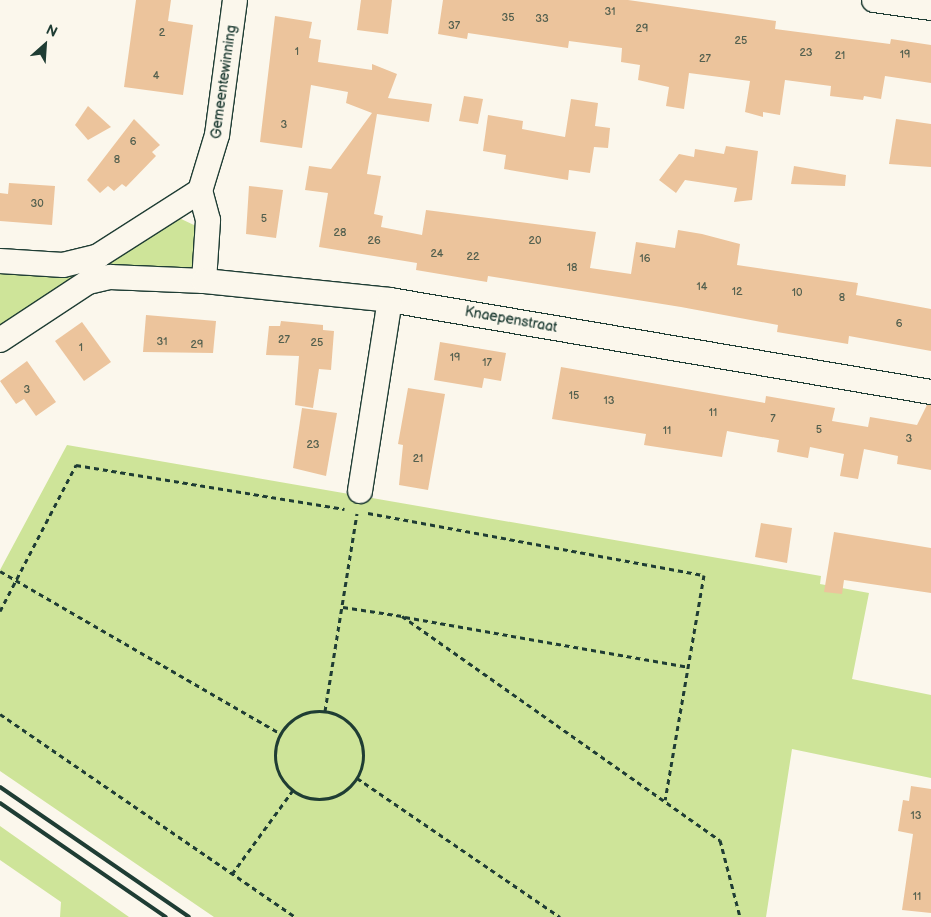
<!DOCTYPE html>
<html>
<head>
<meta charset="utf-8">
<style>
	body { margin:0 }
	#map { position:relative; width:931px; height:917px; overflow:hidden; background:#fbf7ec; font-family:"Balsamiq Sans",sans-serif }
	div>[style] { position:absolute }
	.green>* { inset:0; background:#cee499 }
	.building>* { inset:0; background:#ecc49c }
	.path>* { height:3px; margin-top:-1.5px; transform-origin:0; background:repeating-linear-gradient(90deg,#1f3d34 0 5px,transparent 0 9px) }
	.path>.ring { margin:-1.5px; padding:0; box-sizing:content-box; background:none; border:3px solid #1f3d34; border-radius:50% }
	.roads { filter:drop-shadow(1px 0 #1f3d34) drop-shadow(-1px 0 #1f3d34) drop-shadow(0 1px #1f3d34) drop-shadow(0 -1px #1f3d34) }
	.minor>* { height:24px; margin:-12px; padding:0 12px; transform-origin:12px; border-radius:12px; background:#fbf7ec }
	.rail>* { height:4px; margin:-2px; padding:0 2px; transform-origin:2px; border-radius:2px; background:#1f3d34 }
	span { translate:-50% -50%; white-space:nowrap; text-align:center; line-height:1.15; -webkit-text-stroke:4px #fbf7ec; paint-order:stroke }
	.number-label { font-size:11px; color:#525f4e }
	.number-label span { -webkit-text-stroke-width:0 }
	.street-label { font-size:14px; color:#1f3d34 }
	.north { position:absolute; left:20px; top:20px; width:50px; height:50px; -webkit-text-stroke:4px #fbf7ec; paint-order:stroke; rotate:26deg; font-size:14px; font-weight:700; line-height:20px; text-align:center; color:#1f3d34 }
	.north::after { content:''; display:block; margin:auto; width:18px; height:22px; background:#1f3d34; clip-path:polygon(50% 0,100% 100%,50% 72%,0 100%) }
</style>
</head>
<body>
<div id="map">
	<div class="green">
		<i style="clip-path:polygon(177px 217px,196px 226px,194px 263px,188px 273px,119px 271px,0 332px,0 269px,77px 275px,104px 265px)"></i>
		<i style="clip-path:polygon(67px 445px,821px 576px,820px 584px,869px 593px,852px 679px,931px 695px,931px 778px,792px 749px,766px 917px,214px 917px,0 771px,0 570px)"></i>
		<i style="clip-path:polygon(0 826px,129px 917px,60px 917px,61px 902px,0 860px)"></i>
	</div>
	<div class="building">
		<i style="clip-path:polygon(136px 0,171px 0,168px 21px,193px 25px,183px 95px,124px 87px)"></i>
		<i style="clip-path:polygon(361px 0,392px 0,388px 34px,357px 30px)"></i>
		<i style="clip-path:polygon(443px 0,628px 0,776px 21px,775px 29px,890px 44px,891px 39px,931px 45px,931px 83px,885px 76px,881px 99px,864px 96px,863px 100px,830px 96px,831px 86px,785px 80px,780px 115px,763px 112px,763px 117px,745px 112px,750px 81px,689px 73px,684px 109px,666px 106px,669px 87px,638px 80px,640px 65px,621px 62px,622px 48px,569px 41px,568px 48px,468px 33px,467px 39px,438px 34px)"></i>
		<i style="clip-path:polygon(275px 16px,312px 22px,309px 38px,321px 40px,318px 62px,372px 70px,372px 64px,397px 74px,388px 98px,432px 104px,429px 122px,377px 114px,367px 174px,381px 176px,374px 214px,383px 216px,381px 227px,422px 235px,426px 210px,596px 232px,590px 268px,631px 274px,636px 242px,675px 248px,678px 230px,702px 234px,740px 244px,737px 265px,858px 283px,856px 295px,931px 309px,931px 351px,849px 336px,848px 344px,777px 332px,778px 325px,681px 307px,488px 276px,487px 282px,416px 270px,417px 263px,319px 247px,328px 193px,305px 190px,309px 166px,331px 169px,372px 113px,346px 103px,348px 92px,311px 85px,302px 148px,260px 142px)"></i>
		<i style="clip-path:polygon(464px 96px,483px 99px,478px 124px,459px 121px)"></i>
		<i style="clip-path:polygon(571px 99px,598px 103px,595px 126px,610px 128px,608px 148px,594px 147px,590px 173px,569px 170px,568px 180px,504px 169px,506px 155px,483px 151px,488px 115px,523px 121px,522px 129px,565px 137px)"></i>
		<i style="clip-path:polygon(88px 106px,111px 127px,88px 140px,75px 125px)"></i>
		<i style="clip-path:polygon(134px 119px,160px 145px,152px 152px,156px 156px,126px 187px,122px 184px,114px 191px,108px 186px,100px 193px,87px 180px)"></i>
		<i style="clip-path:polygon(896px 119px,931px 124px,931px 167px,889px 164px)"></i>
		<i style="clip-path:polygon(726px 146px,758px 151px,752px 200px,734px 202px,737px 188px,685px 180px,676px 193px,659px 180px,679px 154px,694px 157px,695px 149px,724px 154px)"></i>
		<i style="clip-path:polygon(794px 166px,846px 175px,845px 186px,791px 184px)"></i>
		<i style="clip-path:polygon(9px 183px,55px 186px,52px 225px,0 221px,0 193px,8px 194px)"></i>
		<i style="clip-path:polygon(249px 186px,283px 190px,276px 238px,246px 234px)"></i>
		<i style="clip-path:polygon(146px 315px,216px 321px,213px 353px,143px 352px)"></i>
		<i style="clip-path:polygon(281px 321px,323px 325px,323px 330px,334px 331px,331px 370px,319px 369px,313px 408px,295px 405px,299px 356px,266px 355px,269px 326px,280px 326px)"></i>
		<i style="clip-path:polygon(82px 322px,111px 362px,84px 381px,55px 341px)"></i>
		<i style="clip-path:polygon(440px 342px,506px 353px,501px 381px,484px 378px,482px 388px,434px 380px)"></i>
		<i style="clip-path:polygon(27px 361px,56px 402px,36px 416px,24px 399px,16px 404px,0 381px)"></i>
		<i style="clip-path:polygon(561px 367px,765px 403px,766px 396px,835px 408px,832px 421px,868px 427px,870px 417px,917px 425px,927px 405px,931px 405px,931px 470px,897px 464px,898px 456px,864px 449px,858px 479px,840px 476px,844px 454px,810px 447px,808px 458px,777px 452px,779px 440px,727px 431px,722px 457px,644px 445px,646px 434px,552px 419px)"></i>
		<i style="clip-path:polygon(408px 388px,445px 394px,428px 490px,399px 485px,403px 445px,398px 444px)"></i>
		<i style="clip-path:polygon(302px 408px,337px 413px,326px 476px,293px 468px)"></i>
		<i style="clip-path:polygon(761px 523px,792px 528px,787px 563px,755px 557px)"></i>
		<i style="clip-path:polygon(834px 532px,931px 548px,931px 593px,844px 580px,842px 594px,824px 592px)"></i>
		<i style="clip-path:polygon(911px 786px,931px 789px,931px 913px,902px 910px,913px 834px,898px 831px,903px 800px,909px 801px)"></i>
	</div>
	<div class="path">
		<i style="left:368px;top:513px;width:342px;rotate:10.5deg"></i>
		<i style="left:704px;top:575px;width:228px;rotate:99.8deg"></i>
		<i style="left:0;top:571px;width:323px;rotate:30.1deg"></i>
		<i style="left:343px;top:607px;width:60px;rotate:8.7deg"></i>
		<i style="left:402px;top:616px;width:389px;rotate:35.2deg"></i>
		<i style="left:720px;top:840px;width:80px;rotate:75.4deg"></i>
		<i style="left:0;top:611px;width:165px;rotate:-62.5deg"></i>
		<i style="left:76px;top:465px;width:272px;rotate:9.3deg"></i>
		<i style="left:405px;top:617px;width:287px;rotate:10deg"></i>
		<i style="left:325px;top:711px;width:200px;rotate:-80.8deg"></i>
		<i class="ring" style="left:275px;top:711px;width:85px;height:85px"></i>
		<i style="left:0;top:714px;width:358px;rotate:34.5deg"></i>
		<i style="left:357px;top:778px;width:246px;rotate:34.4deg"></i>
		<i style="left:232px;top:874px;width:104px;rotate:-54deg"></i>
	</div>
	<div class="roads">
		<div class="minor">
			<i style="left:874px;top:0;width:58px;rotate:8deg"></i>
			<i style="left:0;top:261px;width:63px;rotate:3.6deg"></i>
			<i style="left:63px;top:265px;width:36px;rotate:-14deg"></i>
			<i style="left:98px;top:256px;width:121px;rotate:-32.5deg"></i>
			<i style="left:204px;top:281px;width:61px;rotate:-86.2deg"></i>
			<i style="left:208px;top:220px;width:30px;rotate:-105deg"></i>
			<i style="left:200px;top:191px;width:59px;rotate:-73.1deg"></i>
			<i style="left:217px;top:135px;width:136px;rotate:-82.4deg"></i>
			<i style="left:0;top:340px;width:105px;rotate:-33.4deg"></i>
			<i style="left:88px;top:282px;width:23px;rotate:-13deg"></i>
			<i style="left:110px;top:277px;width:94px;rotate:2.4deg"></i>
			<i style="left:204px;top:281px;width:187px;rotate:5.8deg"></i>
			<i style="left:390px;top:300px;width:549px;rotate:9.65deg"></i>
			<i style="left:360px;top:491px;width:193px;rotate:-81.1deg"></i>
		</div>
	</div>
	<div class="rail">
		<i style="left:0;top:787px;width:229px;rotate:34.5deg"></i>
		<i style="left:0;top:803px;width:201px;rotate:34.5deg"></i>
	</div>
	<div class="number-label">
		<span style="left:610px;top:12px">31</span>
		<span style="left:508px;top:18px">35</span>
		<span style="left:542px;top:19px">33</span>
		<span style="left:454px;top:26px">37</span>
		<span style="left:642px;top:29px">29</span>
		<span style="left:162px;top:33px">2</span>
		<span style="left:741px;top:41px">25</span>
		<span style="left:297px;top:52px">1</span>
		<span style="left:806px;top:53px">23</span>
		<span style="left:905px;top:55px">19</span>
		<span style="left:840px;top:56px">21</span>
		<span style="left:705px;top:59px">27</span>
		<span style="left:156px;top:76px">4</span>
		<span style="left:284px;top:125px">3</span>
		<span style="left:133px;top:142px">6</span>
		<span style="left:117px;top:160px">8</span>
		<span style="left:37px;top:204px">30</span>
		<span style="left:264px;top:219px">5</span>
		<span style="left:340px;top:233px">28</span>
		<span style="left:374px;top:241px">26</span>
		<span style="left:535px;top:241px">20</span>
		<span style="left:437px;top:254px">24</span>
		<span style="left:473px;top:257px">22</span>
		<span style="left:645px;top:259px">16</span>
		<span style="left:572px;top:268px">18</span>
		<span style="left:702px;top:287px">14</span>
		<span style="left:737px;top:292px">12</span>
		<span style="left:797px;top:293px">10</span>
		<span style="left:842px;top:298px">8</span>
		<span style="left:899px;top:324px">6</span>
		<span style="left:284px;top:340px">27</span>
		<span style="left:162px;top:342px">31</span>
		<span style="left:317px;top:343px">25</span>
		<span style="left:197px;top:345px">29</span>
		<span style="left:81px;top:348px">1</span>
		<span style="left:455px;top:358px">19</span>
		<span style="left:487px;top:363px">17</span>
		<span style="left:27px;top:390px">3</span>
		<span style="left:574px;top:396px">15</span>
		<span style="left:609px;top:401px">13</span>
		<span style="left:713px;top:413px">11</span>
		<span style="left:773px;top:419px">7</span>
		<span style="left:819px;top:430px">5</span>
		<span style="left:667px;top:431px">11</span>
		<span style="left:909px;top:439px">3</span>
		<span style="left:313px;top:445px">23</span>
		<span style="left:418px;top:459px">21</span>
		<span style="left:916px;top:816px">13</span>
		<span style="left:917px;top:897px">11</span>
	</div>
	<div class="street-label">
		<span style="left:224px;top:82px;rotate:-82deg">Gemeentewinning</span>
		<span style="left:511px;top:320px;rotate:10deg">Knaepenstraat</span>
	</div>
	<div class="north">N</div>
</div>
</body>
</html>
